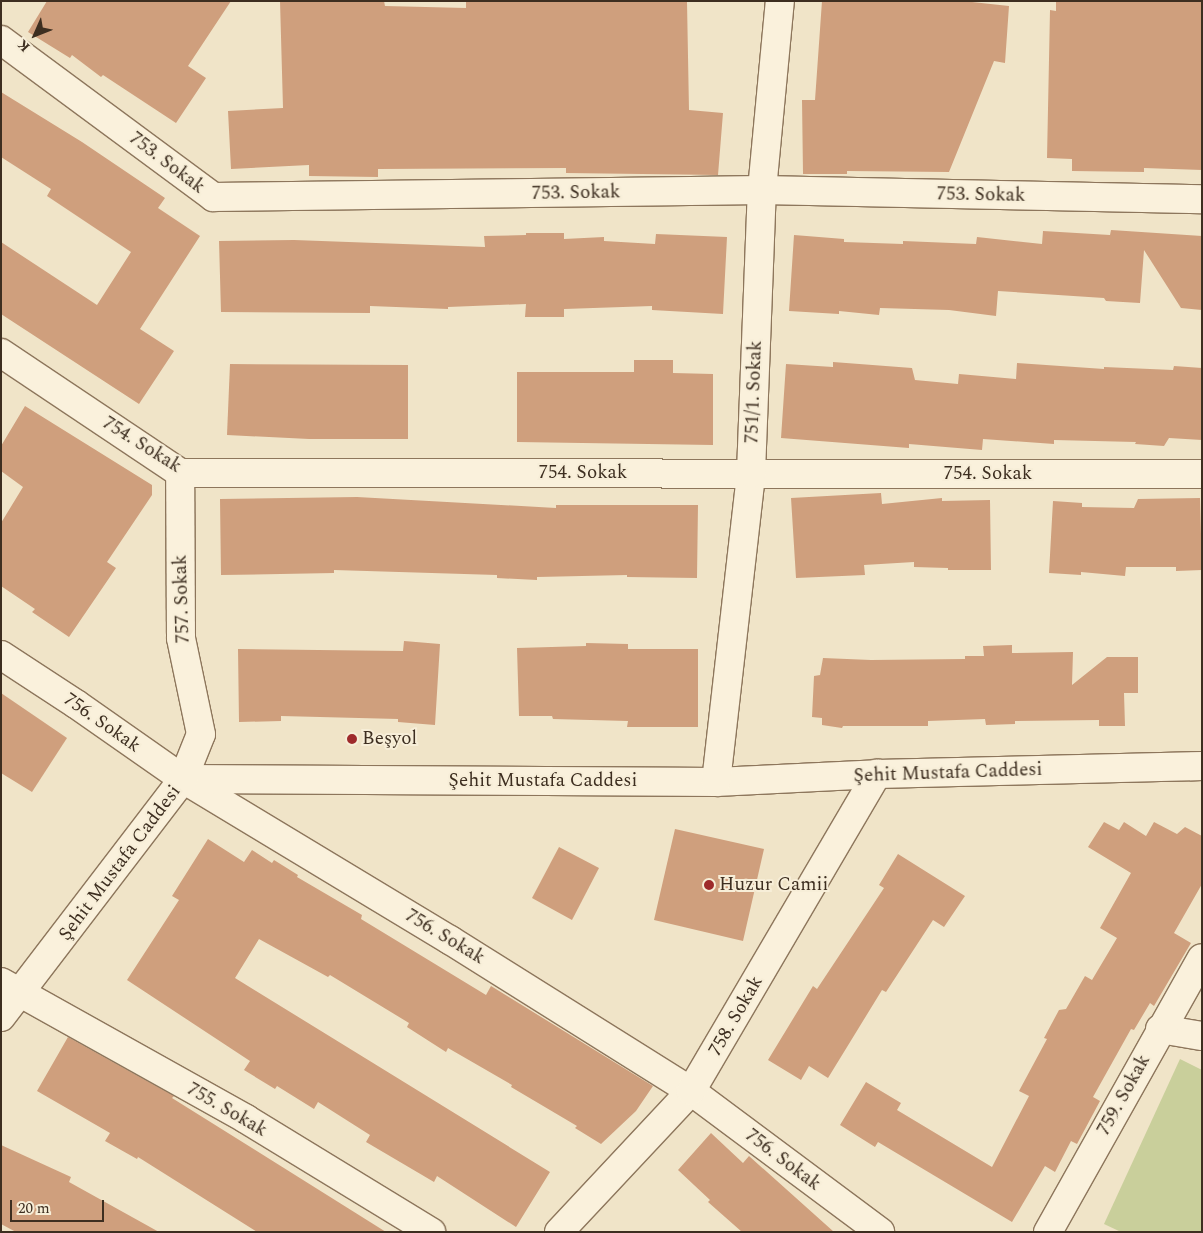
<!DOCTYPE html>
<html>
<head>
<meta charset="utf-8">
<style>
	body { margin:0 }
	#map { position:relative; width:1203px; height:1233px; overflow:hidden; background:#f0e4c8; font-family:Spectral,serif }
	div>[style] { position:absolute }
	.green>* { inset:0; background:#c9cf9b }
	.building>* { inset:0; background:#cf9f7d }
	.roads { filter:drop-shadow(1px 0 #8d765c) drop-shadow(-1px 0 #8d765c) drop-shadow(0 1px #8d765c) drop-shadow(0 -1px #8d765c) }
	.minor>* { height:28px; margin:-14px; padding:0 14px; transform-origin:14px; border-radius:14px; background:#faf1dc }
	.dots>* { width:14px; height:14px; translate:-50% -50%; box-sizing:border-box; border:2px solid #f7eed8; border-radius:50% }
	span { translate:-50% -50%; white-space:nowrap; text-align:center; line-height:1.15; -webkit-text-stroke:4px #f7eed8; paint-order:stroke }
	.street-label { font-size:19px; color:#3d2e20 }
	.poi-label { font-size:19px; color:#3d2e20 }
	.left { translate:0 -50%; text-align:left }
	.frame { position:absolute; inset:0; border:2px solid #3d2e20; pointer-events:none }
	.north { position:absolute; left:10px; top:10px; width:50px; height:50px; -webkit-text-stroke:4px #f7eed8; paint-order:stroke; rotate:226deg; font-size:14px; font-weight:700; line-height:20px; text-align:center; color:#3d2e20 }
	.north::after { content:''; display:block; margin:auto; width:18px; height:22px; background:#3d2e20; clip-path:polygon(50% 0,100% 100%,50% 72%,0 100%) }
	.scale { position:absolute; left:10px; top:1200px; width:94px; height:22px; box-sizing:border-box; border:2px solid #3d2e20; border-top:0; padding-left:6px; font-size:15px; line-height:18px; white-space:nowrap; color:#3d2e20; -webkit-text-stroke:4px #f7eed8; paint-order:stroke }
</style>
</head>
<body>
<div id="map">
	<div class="green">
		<i style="clip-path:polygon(1180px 1059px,1202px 1070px,1202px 1232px,1121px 1232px,1104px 1224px)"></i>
	</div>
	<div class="building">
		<i style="clip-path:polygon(47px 1px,231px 1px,188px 66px,206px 78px,176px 123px,103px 75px,101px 77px,72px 55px,70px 58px,28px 32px)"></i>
		<i style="clip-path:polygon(280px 1px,384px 1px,385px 6px,466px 8px,466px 1px,687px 2px,689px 110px,723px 113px,718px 175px,566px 173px,566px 168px,378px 169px,378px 177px,309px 176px,309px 165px,231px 169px,228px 111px,283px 108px)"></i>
		<i style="clip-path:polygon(822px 1px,963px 1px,1009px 6px,1005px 63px,994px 61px,949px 172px,847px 171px,847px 174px,803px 174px,802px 100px,815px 100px)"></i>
		<i style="clip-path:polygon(1056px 1px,1202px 1px,1202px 170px,1144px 168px,1144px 172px,1072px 171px,1072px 159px,1047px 158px,1050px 10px,1056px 11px)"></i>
		<i style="clip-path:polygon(1px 92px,82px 142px,165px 198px,158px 208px,200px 236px,140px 329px,174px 351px,139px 404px,1px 314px,1px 242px,97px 305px,131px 252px,47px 196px,51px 189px,1px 157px)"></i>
		<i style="clip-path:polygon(1111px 230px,1202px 236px,1202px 310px,1181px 308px,1144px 250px,1140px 303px,1106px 301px,1104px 298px,998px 291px,996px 316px,949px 310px,880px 308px,879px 315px,839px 311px,839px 314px,789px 311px,794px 235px,844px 239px,844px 242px,903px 244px,903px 241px,976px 244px,977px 237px,1042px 244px,1043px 231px,1110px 235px)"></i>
		<i style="clip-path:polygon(526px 233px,564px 233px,564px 239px,604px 237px,604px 241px,655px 244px,656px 234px,727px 237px,723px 314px,652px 310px,652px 306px,564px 309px,564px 317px,525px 317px,526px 304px,448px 307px,448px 309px,370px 306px,370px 313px,221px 312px,219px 241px,294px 240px,485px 247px,484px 236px,526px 235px)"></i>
		<i style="clip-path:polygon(634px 360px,673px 360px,673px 373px,713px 374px,713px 445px,517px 442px,517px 372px,634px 372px)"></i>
		<i style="clip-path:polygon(833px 362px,912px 368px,915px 380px,958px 384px,959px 374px,1016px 379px,1017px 363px,1104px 369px,1104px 367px,1173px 370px,1174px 366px,1202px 368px,1202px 440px,1169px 438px,1164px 446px,1135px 444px,1136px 442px,1054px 440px,1054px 444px,983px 439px,982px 450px,909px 444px,909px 448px,781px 438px,786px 364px,833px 367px)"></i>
		<i style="clip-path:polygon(230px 364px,408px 365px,408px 439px,309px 439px,227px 435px)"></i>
		<i style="clip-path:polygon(25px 406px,152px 485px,152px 495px,107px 562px,116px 568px,69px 637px,32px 612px,35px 609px,1px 586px,1px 523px,23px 487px,1px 471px,1px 446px)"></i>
		<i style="clip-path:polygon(881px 493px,882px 504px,942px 498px,942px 501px,990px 500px,991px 570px,948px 570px,948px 568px,914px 567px,914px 562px,864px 565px,865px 575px,796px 578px,791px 498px)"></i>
		<i style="clip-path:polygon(357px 497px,556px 508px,556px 505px,698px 505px,697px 578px,627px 577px,627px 575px,537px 577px,537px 580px,497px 578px,497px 575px,334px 570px,334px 573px,221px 575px,220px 499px)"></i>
		<i style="clip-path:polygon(1200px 498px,1202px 570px,1176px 571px,1176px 567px,1126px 567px,1125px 576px,1081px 572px,1081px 575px,1049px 573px,1053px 501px,1082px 503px,1082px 507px,1134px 508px,1138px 499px)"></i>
		<i style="clip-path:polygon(404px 641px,440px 644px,435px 725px,398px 722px,398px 719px,281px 716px,281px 721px,239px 722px,238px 649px,403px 651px)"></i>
		<i style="clip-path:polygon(586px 643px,628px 644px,628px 649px,698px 649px,698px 727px,627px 727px,628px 721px,553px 719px,552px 716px,519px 716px,517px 648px,586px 646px)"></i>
		<i style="clip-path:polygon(1012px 645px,1012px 653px,1073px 652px,1072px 685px,1107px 657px,1138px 657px,1138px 693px,1124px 693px,1125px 726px,1099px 726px,1099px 720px,1015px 721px,1015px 724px,986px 725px,985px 719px,928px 721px,928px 726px,843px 726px,842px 728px,822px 725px,822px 718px,812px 717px,814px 676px,820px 675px,823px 658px,871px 660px,965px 659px,965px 656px,984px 656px,983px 646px)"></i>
		<i style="clip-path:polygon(1px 693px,67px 738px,32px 792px,1px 773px)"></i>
		<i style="clip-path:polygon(1104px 822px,1119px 830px,1124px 822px,1146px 836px,1154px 822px,1177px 834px,1185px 827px,1202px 836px,1202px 884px,1174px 933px,1191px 943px,1154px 1006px,1150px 1003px,1134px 1030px,1131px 1029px,1093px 1097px,1100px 1101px,1077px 1144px,1071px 1141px,1055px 1172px,1045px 1166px,1012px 1222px,878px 1142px,875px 1147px,840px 1125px,866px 1082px,901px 1103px,897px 1110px,992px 1167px,1029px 1096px,1019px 1091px,1047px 1039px,1044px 1038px,1059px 1010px,1066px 1009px,1085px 976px,1092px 980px,1117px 938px,1100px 928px,1131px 873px,1088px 847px)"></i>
		<i style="clip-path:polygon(675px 829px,764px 849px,743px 941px,654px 920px)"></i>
		<i style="clip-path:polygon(208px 839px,244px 862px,252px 850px,272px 863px,274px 860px,298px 875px,297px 877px,362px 915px,361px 919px,486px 995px,491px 986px,653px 1086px,636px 1111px,601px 1144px,575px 1128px,577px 1126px,511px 1087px,512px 1085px,448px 1048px,446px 1052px,407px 1027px,409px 1023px,330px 975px,328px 977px,259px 939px,235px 978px,550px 1172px,516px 1227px,437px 1176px,434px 1182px,366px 1142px,370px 1135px,318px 1102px,314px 1109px,277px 1086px,275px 1089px,244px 1070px,250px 1061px,127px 980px,179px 900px,172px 896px)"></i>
		<i style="clip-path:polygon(559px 847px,599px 868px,572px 920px,532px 898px)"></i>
		<i style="clip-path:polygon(898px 854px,965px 896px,944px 927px,933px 920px,886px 992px,882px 990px,828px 1078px,809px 1066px,801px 1080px,768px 1060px,813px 986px,817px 989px,884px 888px,879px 885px)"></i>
		<i style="clip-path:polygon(68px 1037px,174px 1096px,172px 1098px,386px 1232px,257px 1232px,138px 1157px,137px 1159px,105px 1141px,110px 1133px,37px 1091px)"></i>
		<i style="clip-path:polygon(711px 1133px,743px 1163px,749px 1156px,834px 1232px,742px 1232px,708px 1202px,710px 1200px,678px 1170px)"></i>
		<i style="clip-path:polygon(1px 1145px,71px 1177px,69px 1182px,159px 1232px,16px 1232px,1px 1224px)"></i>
	</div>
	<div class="roads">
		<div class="minor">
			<i style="left:1px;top:40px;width:264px;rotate:36.5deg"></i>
			<i style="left:213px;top:197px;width:549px;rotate:-0.73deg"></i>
			<i style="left:762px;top:190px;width:440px;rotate:1.2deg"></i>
			<i style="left:1px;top:353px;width:216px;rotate:33.8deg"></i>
			<i style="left:180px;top:473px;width:1022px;rotate:0.06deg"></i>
			<i style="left:1px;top:655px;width:90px;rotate:33.2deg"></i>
			<i style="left:76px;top:704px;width:131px;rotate:35deg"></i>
			<i style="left:183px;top:779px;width:312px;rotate:31.1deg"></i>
			<i style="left:450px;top:940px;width:284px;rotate:32.1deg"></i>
			<i style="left:691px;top:1091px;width:236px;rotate:36.7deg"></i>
			<i style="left:184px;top:779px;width:532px;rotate:0.32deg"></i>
			<i style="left:716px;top:782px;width:161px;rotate:-2.8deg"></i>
			<i style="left:877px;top:774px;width:325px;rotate:-1.4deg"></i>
			<i style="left:716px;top:782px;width:311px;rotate:-83.5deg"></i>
			<i style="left:751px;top:473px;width:283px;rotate:-87.8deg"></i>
			<i style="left:762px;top:190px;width:190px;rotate:-84.6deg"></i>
			<i style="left:1px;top:982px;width:281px;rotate:29.2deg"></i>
			<i style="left:246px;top:1119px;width:217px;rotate:31.4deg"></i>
			<i style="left:1px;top:1017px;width:300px;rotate:-52.6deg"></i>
			<i style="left:183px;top:779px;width:48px;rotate:-68.2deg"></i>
			<i style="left:201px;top:734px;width:98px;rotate:-101.8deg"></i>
			<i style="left:181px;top:638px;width:165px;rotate:-90.3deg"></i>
			<i style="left:1160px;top:1029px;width:43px;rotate:9.5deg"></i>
			<i style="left:559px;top:1232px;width:193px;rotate:-46.9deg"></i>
			<i style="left:691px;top:1091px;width:368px;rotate:-59.6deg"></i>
			<i style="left:1048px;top:1232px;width:314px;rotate:-60.7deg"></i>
		</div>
	</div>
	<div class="dots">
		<i style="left:352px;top:739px;background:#9e2a2b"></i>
		<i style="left:709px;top:885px;background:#9e2a2b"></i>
	</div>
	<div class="street-label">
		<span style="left:167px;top:163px;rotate:37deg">753. Sokak</span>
		<span style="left:576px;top:193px;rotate:-1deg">753. Sokak</span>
		<span style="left:981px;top:195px;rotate:1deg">753. Sokak</span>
		<span style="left:754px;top:392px;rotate:-88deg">751/1. Sokak</span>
		<span style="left:142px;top:445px;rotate:32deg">754. Sokak</span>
		<span style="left:583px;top:473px">754. Sokak</span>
		<span style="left:988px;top:474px">754. Sokak</span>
		<span style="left:182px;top:599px;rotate:-92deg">757. Sokak</span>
		<span style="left:102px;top:723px;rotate:35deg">756. Sokak</span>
		<span style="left:948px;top:773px;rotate:-2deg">Şehit Mustafa Caddesi</span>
		<span style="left:543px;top:781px">Şehit Mustafa Caddesi</span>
		<span style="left:120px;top:863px;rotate:-53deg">Şehit Mustafa Caddesi</span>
		<span style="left:445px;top:937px;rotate:31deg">756. Sokak</span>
		<span style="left:736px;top:1016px;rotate:-60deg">758. Sokak</span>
		<span style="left:1124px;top:1095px;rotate:-61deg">759. Sokak</span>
		<span style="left:227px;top:1110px;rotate:30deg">755. Sokak</span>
		<span style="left:783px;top:1160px;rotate:37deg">756. Sokak</span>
	</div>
	<div class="poi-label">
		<span class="left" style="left:362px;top:739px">Beşyol</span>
		<span class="left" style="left:719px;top:885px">Huzur Camii</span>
	</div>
	<div class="frame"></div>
	<div class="north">K</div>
	<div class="scale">20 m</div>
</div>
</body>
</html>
